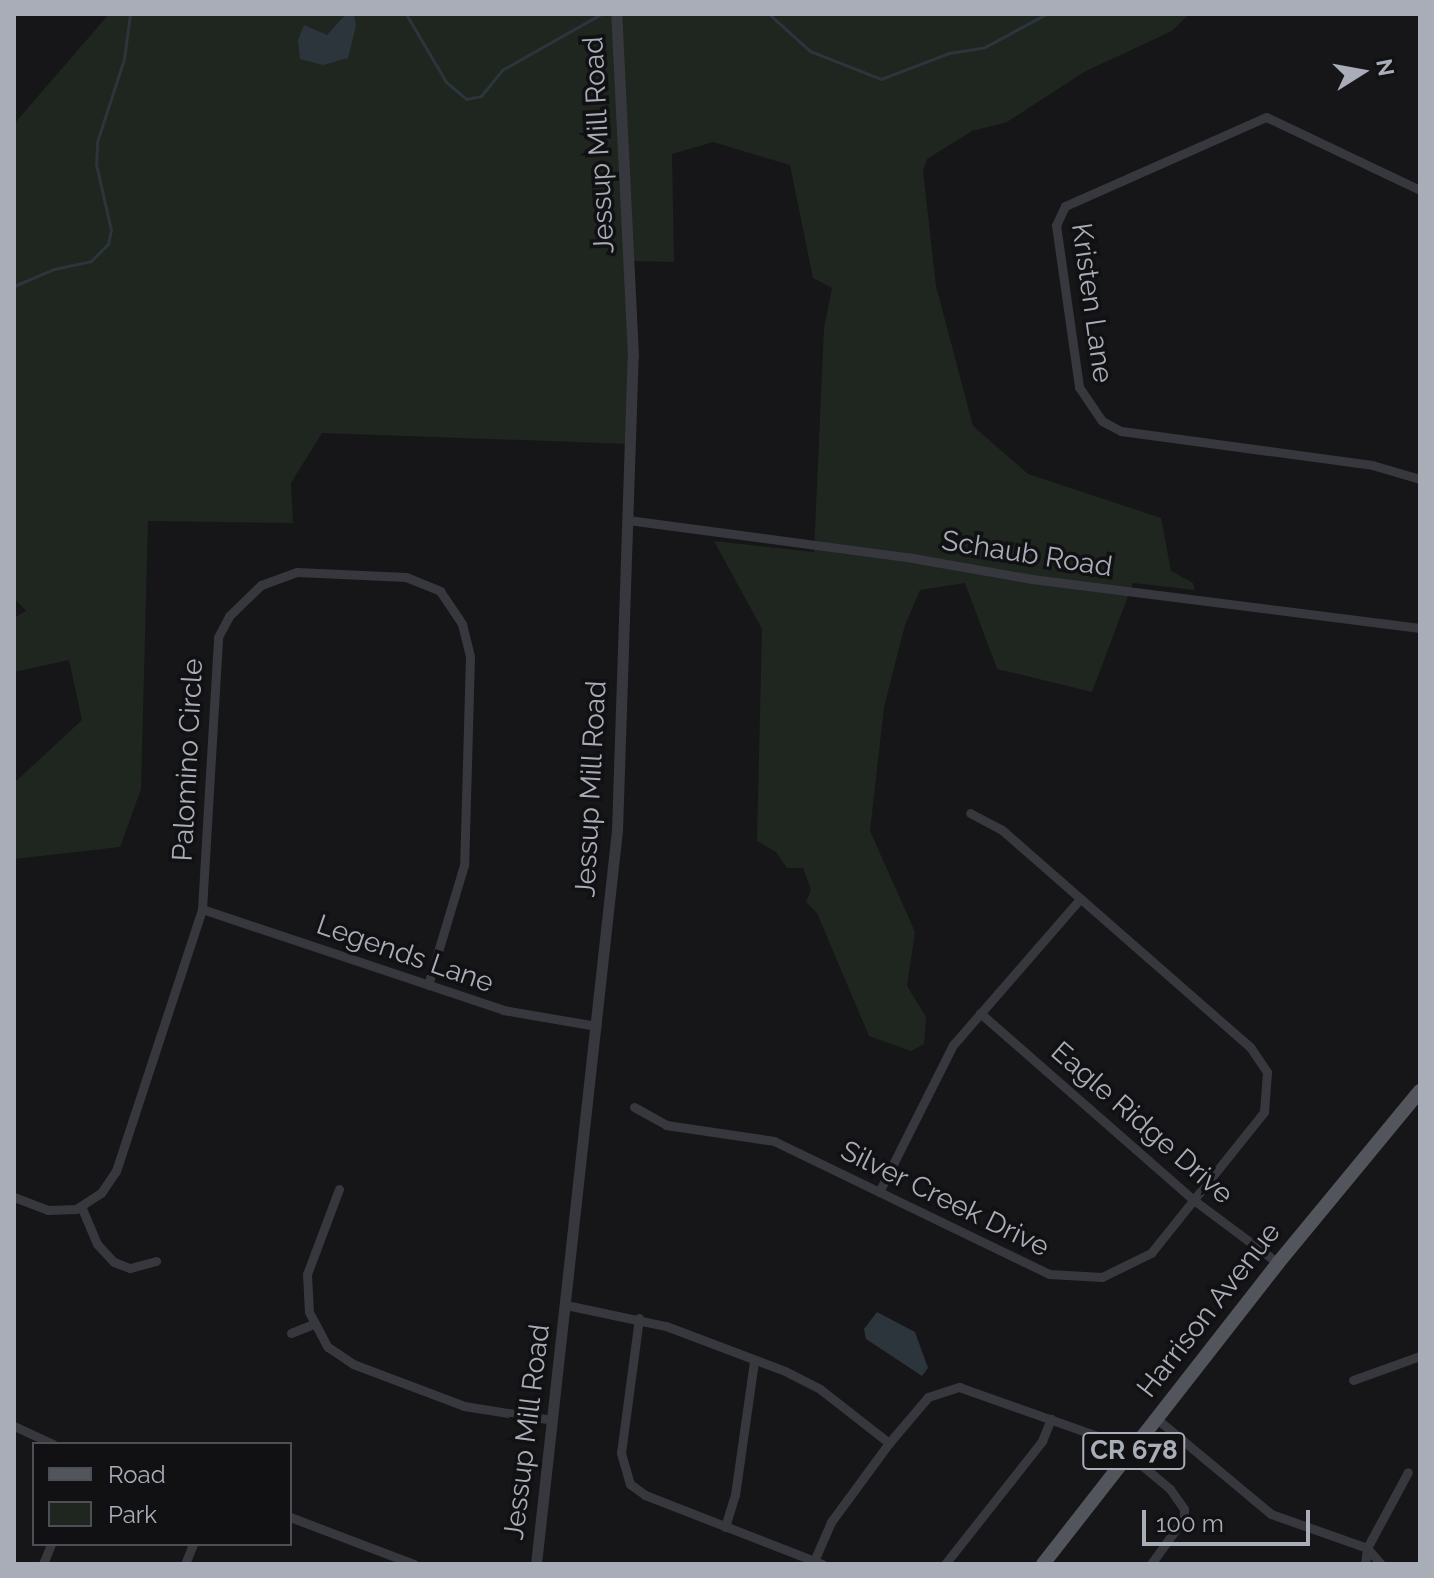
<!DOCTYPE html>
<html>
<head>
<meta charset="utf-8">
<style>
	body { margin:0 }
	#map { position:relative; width:1434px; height:1578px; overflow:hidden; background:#161618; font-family:Raleway,sans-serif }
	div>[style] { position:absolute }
	.green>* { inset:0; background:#1e261f }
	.water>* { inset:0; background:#2c353c }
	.stream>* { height:3px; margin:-1.5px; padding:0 1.5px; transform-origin:1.5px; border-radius:1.5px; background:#2c353c }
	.minor>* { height:9px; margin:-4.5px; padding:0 4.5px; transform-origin:4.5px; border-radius:4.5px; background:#37383d }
	.tertiary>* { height:11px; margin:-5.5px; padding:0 5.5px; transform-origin:5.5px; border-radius:5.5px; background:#37383d }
	.primary>* { height:14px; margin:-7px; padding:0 7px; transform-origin:7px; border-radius:7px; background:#53555c }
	span { translate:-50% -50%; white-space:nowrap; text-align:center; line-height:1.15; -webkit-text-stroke:7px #111113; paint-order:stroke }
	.shield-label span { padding:2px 6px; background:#111113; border:2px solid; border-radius:6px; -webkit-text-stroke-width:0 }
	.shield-label { font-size:26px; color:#a8adb8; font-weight:700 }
	.street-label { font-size:28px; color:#a8adb8 }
	.frame { position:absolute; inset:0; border:16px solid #a8adb8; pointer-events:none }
	.legend { position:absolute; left:32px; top:1442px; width:260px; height:104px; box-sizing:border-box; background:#111113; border:2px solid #4d4f55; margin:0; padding:10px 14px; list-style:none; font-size:24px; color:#a8adb8 }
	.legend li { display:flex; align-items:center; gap:16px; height:40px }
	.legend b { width:40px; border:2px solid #4d4f55 }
	.north { position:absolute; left:1322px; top:32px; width:80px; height:80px; -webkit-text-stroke:6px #111113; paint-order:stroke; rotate:79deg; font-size:22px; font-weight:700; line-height:32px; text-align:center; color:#a8adb8 }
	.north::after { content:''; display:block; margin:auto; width:28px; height:36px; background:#a8adb8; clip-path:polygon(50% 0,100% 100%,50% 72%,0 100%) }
	.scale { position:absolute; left:1142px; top:1510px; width:168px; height:36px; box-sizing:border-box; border:4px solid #a8adb8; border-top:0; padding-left:10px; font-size:24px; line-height:28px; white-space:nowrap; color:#a8adb8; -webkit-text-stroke:6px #111113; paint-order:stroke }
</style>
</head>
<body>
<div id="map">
	<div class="green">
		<i style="clip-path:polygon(109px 14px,1189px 14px,1172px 31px,1084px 72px,1007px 122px,972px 131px,927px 159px,923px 171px,936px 286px,973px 426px,1028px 474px,1161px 518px,1171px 571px,1193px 583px,1195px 590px,1133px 583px,1092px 692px,997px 669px,965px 583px,920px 590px,905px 625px,884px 707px,870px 831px,915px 932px,907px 986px,926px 1017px,924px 1044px,911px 1051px,869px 1036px,817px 913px,806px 902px,811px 890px,803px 868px,787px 868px,776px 852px,757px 841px,762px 629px,714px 541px,814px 552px,824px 328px,832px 288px,813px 278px,790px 165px,713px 142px,672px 154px,674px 262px,631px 261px,631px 444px,322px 433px,291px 483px,293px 523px,148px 521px,141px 789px,120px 847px,14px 859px,14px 783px,82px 720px,69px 660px,14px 672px,14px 618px,26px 611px,14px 598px,14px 124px)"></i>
	</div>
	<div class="water">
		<i style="clip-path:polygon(346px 14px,354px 14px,356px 26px,348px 58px,323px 65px,300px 59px,298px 40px,304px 25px,327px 35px)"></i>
		<i style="clip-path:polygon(877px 1312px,915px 1332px,928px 1368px,922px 1376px,866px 1339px,864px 1329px)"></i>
	</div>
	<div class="stream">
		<i style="left:406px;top:14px;width:79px;rotate:59.5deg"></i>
		<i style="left:446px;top:82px;width:26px;rotate:40deg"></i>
		<i style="left:466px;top:99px;width:15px;rotate:-11deg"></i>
		<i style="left:481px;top:96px;width:33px;rotate:-51deg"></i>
		<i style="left:502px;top:70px;width:114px;rotate:-29.5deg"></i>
		<i style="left:769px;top:14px;width:55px;rotate:42.1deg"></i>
		<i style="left:810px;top:51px;width:76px;rotate:21.5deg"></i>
		<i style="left:881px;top:79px;width:73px;rotate:-20.9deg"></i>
		<i style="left:949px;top:53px;width:36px;rotate:-9deg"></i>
		<i style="left:985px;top:47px;width:69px;rotate:-28.4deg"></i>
		<i style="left:14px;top:286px;width:43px;rotate:-23deg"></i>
		<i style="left:54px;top:269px;width:38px;rotate:-12deg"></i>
		<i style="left:91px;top:261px;width:24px;rotate:-45deg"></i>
		<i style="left:108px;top:244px;width:14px;rotate:-78deg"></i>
		<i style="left:111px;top:230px;width:68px;rotate:-102.8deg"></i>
		<i style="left:96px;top:164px;width:22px;rotate:-87deg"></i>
		<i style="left:97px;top:142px;width:87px;rotate:-72deg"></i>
		<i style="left:124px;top:59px;width:45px;rotate:-82.4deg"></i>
	</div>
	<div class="minor">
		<i style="left:1420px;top:190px;width:170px;rotate:-154.6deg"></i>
		<i style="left:1266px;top:117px;width:220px;rotate:156.1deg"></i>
		<i style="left:1065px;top:206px;width:21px;rotate:115deg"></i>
		<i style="left:1056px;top:225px;width:164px;rotate:81.9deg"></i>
		<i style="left:1079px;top:387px;width:41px;rotate:55.9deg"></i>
		<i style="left:1102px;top:421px;width:21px;rotate:28deg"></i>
		<i style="left:1121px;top:431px;width:253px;rotate:7.7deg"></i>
		<i style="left:1372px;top:465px;width:50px;rotate:16.3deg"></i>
		<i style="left:628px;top:520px;width:281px;rotate:7.6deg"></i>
		<i style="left:907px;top:557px;width:127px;rotate:10deg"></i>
		<i style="left:1032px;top:579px;width:391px;rotate:7.2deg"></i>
		<i style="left:202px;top:909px;width:317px;rotate:18.5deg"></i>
		<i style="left:503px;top:1010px;width:95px;rotate:9.7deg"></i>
		<i style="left:980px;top:1013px;width:286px;rotate:41.2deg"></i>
		<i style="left:1195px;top:1201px;width:104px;rotate:36.8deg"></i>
		<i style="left:634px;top:1107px;width:37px;rotate:29deg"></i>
		<i style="left:666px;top:1125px;width:109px;rotate:8.4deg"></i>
		<i style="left:774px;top:1141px;width:305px;rotate:25.8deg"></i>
		<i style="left:1049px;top:1274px;width:53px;rotate:3.2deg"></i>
		<i style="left:1102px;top:1277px;width:55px;rotate:-26.1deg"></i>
		<i style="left:1151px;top:1253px;width:181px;rotate:-51.3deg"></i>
		<i style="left:1264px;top:1112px;width:40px;rotate:-85.7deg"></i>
		<i style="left:1267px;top:1072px;width:30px;rotate:-124deg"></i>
		<i style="left:1250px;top:1047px;width:330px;rotate:-138.8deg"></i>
		<i style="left:1002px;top:830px;width:36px;rotate:-152deg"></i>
		<i style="left:339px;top:1189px;width:91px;rotate:110.6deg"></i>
		<i style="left:307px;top:1274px;width:38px;rotate:87deg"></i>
		<i style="left:309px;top:1312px;width:40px;rotate:62deg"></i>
		<i style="left:328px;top:1347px;width:30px;rotate:34deg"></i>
		<i style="left:353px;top:1364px;width:119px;rotate:20.7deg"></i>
		<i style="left:464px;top:1406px;width:89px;rotate:9deg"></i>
		<i style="left:879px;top:1192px;width:165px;rotate:-63.3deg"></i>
		<i style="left:953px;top:1045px;width:192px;rotate:-49deg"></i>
		<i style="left:14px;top:1197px;width:36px;rotate:21deg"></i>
		<i style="left:48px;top:1210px;width:28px;rotate:-2deg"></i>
		<i style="left:76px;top:1209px;width:30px;rotate:-33deg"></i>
		<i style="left:101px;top:1193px;width:27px;rotate:-56deg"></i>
		<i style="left:116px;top:1171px;width:276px;rotate:-71.8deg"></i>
		<i style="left:202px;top:909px;width:272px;rotate:-86.6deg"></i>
		<i style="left:218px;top:637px;width:24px;rotate:-62deg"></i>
		<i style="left:229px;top:616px;width:45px;rotate:-44.1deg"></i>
		<i style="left:261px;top:585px;width:38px;rotate:-20deg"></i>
		<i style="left:297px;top:572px;width:109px;rotate:2.6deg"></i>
		<i style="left:406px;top:577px;width:37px;rotate:22deg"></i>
		<i style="left:440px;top:591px;width:40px;rotate:56deg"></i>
		<i style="left:462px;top:624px;width:33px;rotate:76deg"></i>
		<i style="left:470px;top:656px;width:209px;rotate:91.6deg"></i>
		<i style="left:464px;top:865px;width:125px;rotate:106.7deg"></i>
		<i style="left:81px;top:1206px;width:41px;rotate:67.2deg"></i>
		<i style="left:97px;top:1244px;width:25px;rotate:47deg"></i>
		<i style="left:114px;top:1262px;width:17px;rotate:21deg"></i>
		<i style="left:130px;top:1268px;width:27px;rotate:-15deg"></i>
		<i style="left:566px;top:1305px;width:102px;rotate:11.9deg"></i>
		<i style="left:666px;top:1326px;width:127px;rotate:20.7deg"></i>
		<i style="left:785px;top:1371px;width:39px;rotate:27deg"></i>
		<i style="left:820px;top:1389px;width:88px;rotate:38deg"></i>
		<i style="left:639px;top:1318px;width:136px;rotate:97.6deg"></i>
		<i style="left:621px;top:1453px;width:32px;rotate:74deg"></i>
		<i style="left:630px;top:1484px;width:19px;rotate:36deg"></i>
		<i style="left:645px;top:1495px;width:190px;rotate:21.3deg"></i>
		<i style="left:291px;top:1333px;width:24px;rotate:-22deg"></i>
		<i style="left:1353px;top:1380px;width:71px;rotate:-19.7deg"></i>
		<i style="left:1157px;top:1419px;width:148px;rotate:39.8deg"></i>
		<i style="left:1271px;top:1514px;width:102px;rotate:19.5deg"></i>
		<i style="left:1367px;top:1548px;width:86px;rotate:-61.7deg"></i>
		<i style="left:14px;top:1426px;width:43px;rotate:24.8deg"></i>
		<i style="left:290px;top:1517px;width:133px;rotate:20.8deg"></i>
		<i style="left:725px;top:1527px;width:34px;rotate:-73deg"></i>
		<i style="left:735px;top:1495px;width:135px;rotate:-81.9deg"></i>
		<i style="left:814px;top:1561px;width:43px;rotate:-66.4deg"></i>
		<i style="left:831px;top:1522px;width:98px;rotate:-53.7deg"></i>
		<i style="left:889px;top:1443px;width:60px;rotate:-49.7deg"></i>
		<i style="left:928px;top:1397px;width:33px;rotate:-18deg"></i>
		<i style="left:959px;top:1387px;width:164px;rotate:19.5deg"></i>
		<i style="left:1114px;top:1442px;width:73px;rotate:40deg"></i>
		<i style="left:1170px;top:1489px;width:24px;rotate:55deg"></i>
		<i style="left:1184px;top:1509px;width:9px;rotate:90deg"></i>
		<i style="left:1184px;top:1518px;width:57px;rotate:125.7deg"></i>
		<i style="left:43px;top:1564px;width:22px;rotate:-68deg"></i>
		<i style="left:185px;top:1564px;width:22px;rotate:-68deg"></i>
		<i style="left:945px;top:1564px;width:157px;rotate:-51.7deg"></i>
		<i style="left:1042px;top:1441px;width:24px;rotate:-68deg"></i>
		<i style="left:1365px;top:1564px;width:16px;rotate:-83deg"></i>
		<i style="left:1367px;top:1548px;width:21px;rotate:49deg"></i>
	</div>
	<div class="tertiary">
		<i style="left:536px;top:1564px;width:738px;rotate:-83.7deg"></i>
		<i style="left:617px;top:830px;width:474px;rotate:-88.1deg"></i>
		<i style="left:633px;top:356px;width:342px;rotate:-92.8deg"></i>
	</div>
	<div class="primary">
		<i style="left:1043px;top:1564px;width:382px;rotate:-52deg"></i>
		<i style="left:1278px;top:1263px;width:223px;rotate:-50.5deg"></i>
	</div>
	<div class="shield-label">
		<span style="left:1134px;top:1451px">CR 678</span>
	</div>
	<div class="street-label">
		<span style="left:599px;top:145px;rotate:-93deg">Jessup Mill Road</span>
		<span style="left:1092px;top:303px;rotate:82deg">Kristen Lane</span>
		<span style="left:1027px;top:554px;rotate:9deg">Schaub Road</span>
		<span style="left:188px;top:760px;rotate:-87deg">Palomino Circle</span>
		<span style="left:591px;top:789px;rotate:-87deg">Jessup Mill Road</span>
		<span style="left:405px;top:954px;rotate:19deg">Legends Lane</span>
		<span style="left:1142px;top:1123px;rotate:41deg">Eagle Ridge Drive</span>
		<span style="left:945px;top:1199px;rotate:26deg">Silver Creek Drive</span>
		<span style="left:1209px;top:1310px;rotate:-52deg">Harrison Avenue</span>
		<span style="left:527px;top:1432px;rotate:-83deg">Jessup Mill Road</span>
	</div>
	<div class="frame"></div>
	<ul class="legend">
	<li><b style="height:10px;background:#53555c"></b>Road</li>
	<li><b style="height:22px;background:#1e261f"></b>Park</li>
	</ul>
	<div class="north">N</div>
	<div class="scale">100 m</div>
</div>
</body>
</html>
